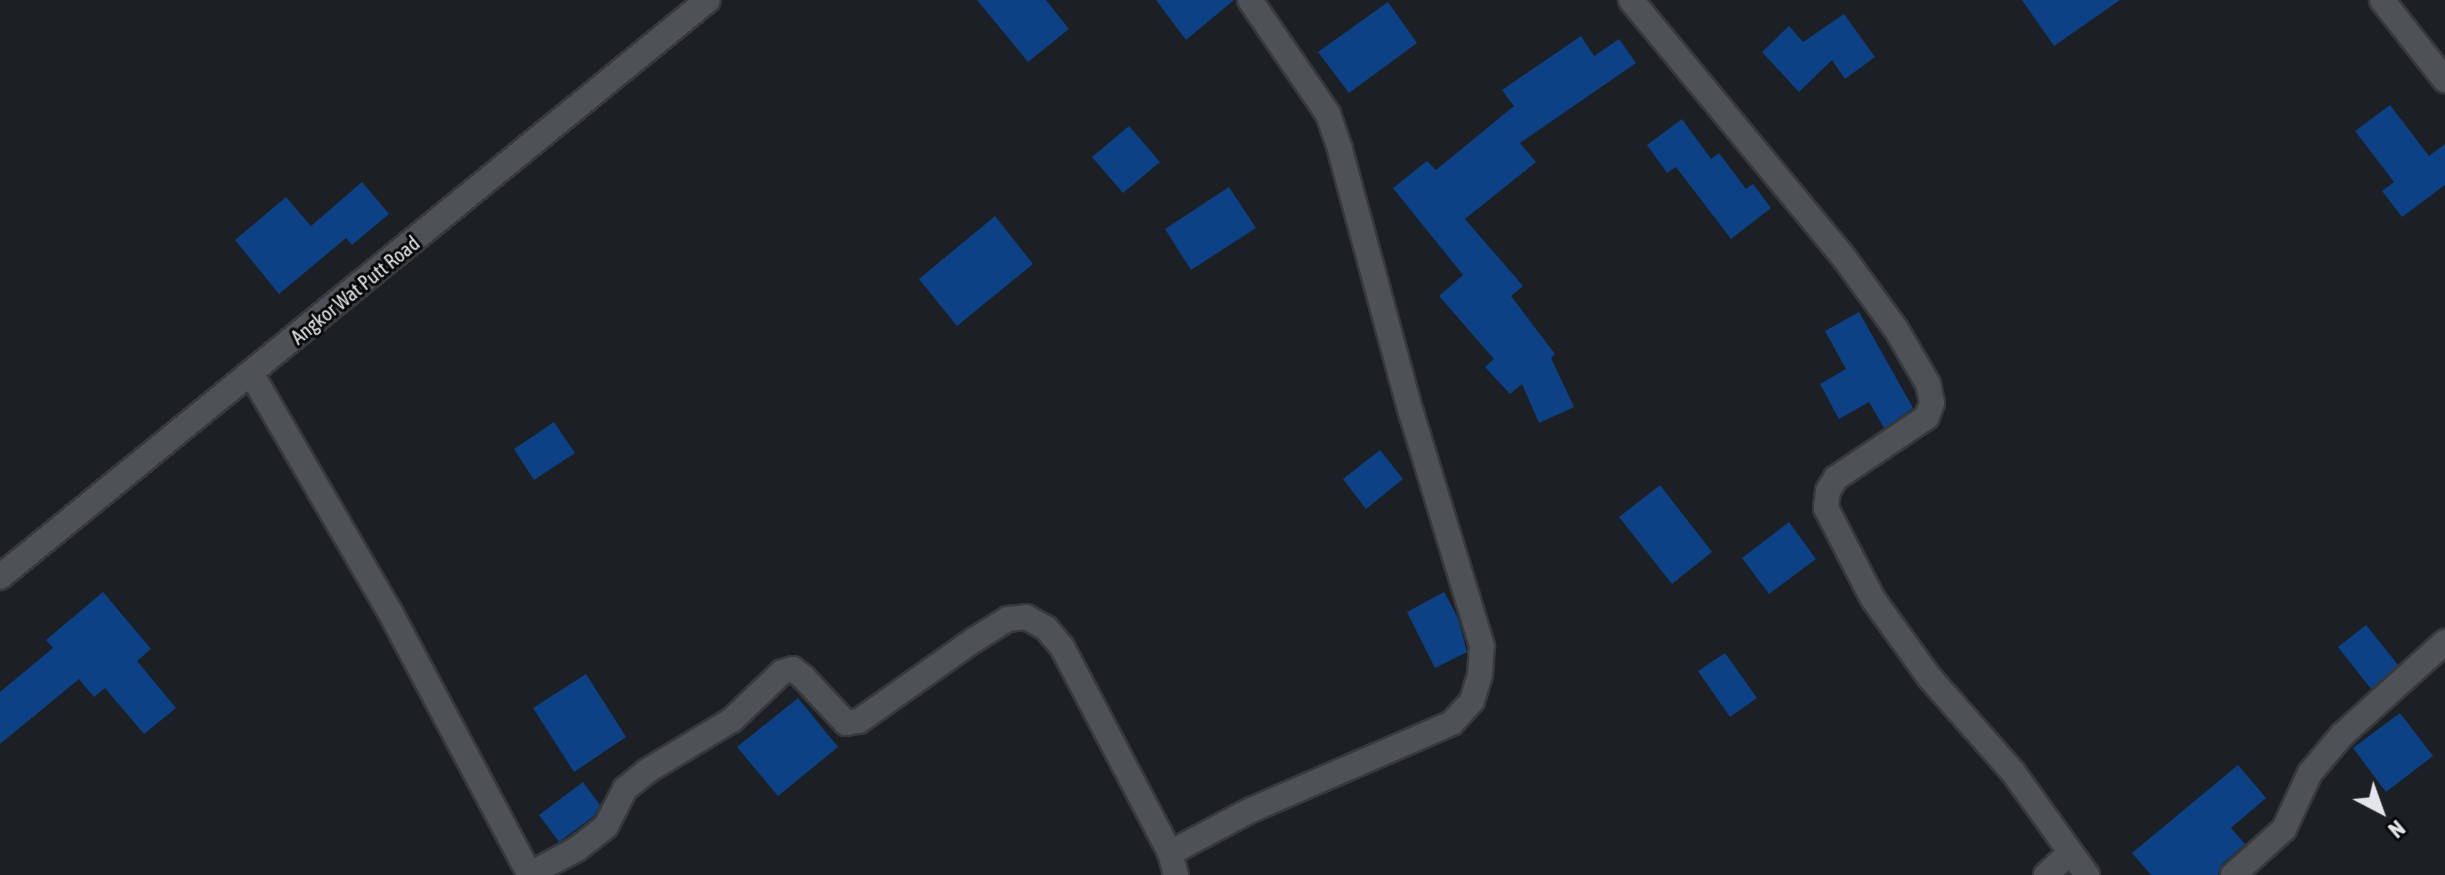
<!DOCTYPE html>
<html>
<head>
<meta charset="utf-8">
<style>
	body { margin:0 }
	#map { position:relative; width:2445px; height:875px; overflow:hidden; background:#1c1f23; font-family:"Asap Condensed",sans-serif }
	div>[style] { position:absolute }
	.building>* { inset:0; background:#0c4285 }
	.roads { filter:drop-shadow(2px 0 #37393c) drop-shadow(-2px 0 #37393c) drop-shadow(0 2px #37393c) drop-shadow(0 -2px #37393c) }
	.minor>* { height:24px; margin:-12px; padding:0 12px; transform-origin:12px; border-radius:12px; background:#4e5155 }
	span { translate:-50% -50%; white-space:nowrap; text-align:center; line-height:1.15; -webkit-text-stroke:6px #08090a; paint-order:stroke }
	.street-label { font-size:20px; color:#e3e5e8 }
	.north { position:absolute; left:2341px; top:771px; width:80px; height:80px; -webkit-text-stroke:6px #08090a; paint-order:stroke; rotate:139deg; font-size:22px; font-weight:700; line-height:32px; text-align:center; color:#e3e5e8 }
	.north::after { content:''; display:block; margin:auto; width:28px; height:36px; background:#e3e5e8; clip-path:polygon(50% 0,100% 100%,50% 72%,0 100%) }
</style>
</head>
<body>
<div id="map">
	<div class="building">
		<i style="clip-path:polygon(977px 0,1046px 0,1069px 29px,1028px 62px)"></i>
		<i style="clip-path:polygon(1156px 0,1234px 0,1186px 40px)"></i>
		<i style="clip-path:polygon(2022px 0,2120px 0,2054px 46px)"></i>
		<i style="clip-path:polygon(1388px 2px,1417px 43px,1349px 93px,1318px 52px)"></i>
		<i style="clip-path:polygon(1844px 14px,1875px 57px,1845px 79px,1832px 60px,1799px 92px,1762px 52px,1789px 26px,1803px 42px)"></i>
		<i style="clip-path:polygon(1581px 36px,1594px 56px,1619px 39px,1636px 63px,1520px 143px,1536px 162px,1465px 219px,1523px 286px,1511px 296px,1555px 354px,1551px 358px,1574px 407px,1539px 423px,1522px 384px,1510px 394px,1485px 367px,1494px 359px,1439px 296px,1463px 275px,1393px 188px,1427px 161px,1436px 170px,1514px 106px,1502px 90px)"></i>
		<i style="clip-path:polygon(2390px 105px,2429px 156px,2445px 144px,2445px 185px,2402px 217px,2382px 191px,2394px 182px,2355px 131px)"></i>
		<i style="clip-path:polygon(1682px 119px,1711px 159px,1719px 153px,1746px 189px,1753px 184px,1771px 208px,1731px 239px,1676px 167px,1667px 173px,1647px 145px)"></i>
		<i style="clip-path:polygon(1129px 126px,1160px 162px,1123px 193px,1092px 157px)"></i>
		<i style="clip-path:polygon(362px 182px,389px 214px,352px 245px,346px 238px,279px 294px,235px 240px,286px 197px,311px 226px)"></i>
		<i style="clip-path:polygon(1229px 187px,1256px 228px,1191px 270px,1165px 229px)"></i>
		<i style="clip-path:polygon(995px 216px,1033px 264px,957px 326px,919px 279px)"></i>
		<i style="clip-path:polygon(1859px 312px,1913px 408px,1884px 428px,1869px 402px,1839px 419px,1820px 384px,1846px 369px,1825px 331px)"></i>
		<i style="clip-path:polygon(554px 422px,575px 453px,534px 480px,514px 449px)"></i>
		<i style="clip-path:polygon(1380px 450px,1403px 479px,1366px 509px,1343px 479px)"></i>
		<i style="clip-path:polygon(1660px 485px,1712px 552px,1672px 584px,1619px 517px)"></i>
		<i style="clip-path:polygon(1789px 522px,1816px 559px,1769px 594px,1742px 558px)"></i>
		<i style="clip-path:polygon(103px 592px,151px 649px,137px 661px,176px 708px,144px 734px,105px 688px,94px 697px,79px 679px,0 744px,0 692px,53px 648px,46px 640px)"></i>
		<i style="clip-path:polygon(1444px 592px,1458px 618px,1467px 652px,1435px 668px,1407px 612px)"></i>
		<i style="clip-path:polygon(2366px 625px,2398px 665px,2371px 689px,2338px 647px)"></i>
		<i style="clip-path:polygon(1725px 653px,1757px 698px,1730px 717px,1698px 671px)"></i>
		<i style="clip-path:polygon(586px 674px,626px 737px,574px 772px,533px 708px)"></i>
		<i style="clip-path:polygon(798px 698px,838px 747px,778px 796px,737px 747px)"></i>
		<i style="clip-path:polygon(2400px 713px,2433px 756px,2386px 792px,2353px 748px)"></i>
		<i style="clip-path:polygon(2238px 765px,2266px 798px,2231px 828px,2245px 844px,2222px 864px,2218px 875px,2151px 875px,2132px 853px)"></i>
		<i style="clip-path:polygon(583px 782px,600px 805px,594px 816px,559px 842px,539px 815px)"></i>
	</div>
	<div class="roads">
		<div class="minor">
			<i style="left:1631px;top:0;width:331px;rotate:50.4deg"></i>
			<i style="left:1842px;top:255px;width:92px;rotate:53.9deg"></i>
			<i style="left:1896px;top:329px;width:64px;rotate:59.8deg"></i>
			<i style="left:1928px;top:384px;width:19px;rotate:78deg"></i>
			<i style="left:1932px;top:403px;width:15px;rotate:110deg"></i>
			<i style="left:1927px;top:417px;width:110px;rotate:146.2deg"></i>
			<i style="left:1836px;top:478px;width:15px;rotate:122deg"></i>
			<i style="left:1828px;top:491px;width:17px;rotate:97deg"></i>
			<i style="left:1826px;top:508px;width:102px;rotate:62.7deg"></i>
			<i style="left:1873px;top:599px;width:97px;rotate:54.2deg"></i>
			<i style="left:1930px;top:678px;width:125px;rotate:48.6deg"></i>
			<i style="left:2013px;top:772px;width:127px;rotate:54.3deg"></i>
			<i style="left:2382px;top:0;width:102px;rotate:51.8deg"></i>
			<i style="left:252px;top:375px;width:272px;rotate:59.8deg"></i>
			<i style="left:389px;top:610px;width:300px;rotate:62deg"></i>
			<i style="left:0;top:577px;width:913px;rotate:-39.18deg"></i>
			<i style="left:530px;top:874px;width:53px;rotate:-28deg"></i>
			<i style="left:577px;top:849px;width:37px;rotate:-38deg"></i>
			<i style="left:606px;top:826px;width:42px;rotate:-62.8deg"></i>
			<i style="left:625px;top:789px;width:28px;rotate:-39deg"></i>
			<i style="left:647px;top:771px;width:99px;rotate:-31deg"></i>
			<i style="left:732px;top:720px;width:69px;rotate:-43.8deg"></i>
			<i style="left:782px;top:672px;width:11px;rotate:-15deg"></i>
			<i style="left:793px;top:669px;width:13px;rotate:39deg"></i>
			<i style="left:803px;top:677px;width:63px;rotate:46.9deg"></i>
			<i style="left:846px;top:723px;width:13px;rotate:-9deg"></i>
			<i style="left:859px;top:721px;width:141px;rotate:-35.2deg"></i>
			<i style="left:974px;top:640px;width:40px;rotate:-32deg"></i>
			<i style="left:1008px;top:619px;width:18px;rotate:-6deg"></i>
			<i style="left:1026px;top:617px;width:23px;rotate:29deg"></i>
			<i style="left:1046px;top:628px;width:25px;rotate:50deg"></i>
			<i style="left:1062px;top:647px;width:233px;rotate:62.3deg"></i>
			<i style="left:1176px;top:875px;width:23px;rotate:-105deg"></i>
			<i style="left:1170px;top:853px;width:92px;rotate:-28deg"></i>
			<i style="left:1251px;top:810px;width:219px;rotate:-23.4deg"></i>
			<i style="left:1452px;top:723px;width:30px;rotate:-48deg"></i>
			<i style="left:1472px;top:701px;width:28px;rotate:-73deg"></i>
			<i style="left:1480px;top:674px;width:28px;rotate:-86deg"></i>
			<i style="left:1482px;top:646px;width:244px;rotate:-106.9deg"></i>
			<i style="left:1411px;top:413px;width:273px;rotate:-105.1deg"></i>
			<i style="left:1340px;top:149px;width:37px;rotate:-109deg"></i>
			<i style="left:1328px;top:114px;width:138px;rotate:-124.4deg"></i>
			<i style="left:2046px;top:875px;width:33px;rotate:-43deg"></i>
			<i style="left:2233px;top:875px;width:69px;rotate:-42deg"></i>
			<i style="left:2284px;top:829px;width:62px;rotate:-65.1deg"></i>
			<i style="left:2310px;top:773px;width:50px;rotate:-49.9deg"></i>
			<i style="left:2342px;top:735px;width:139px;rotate:-42.1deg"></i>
		</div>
	</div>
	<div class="street-label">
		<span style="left:355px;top:290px;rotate:-39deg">Angkor Wat Putt Road</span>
	</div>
	<div class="north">N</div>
</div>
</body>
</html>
